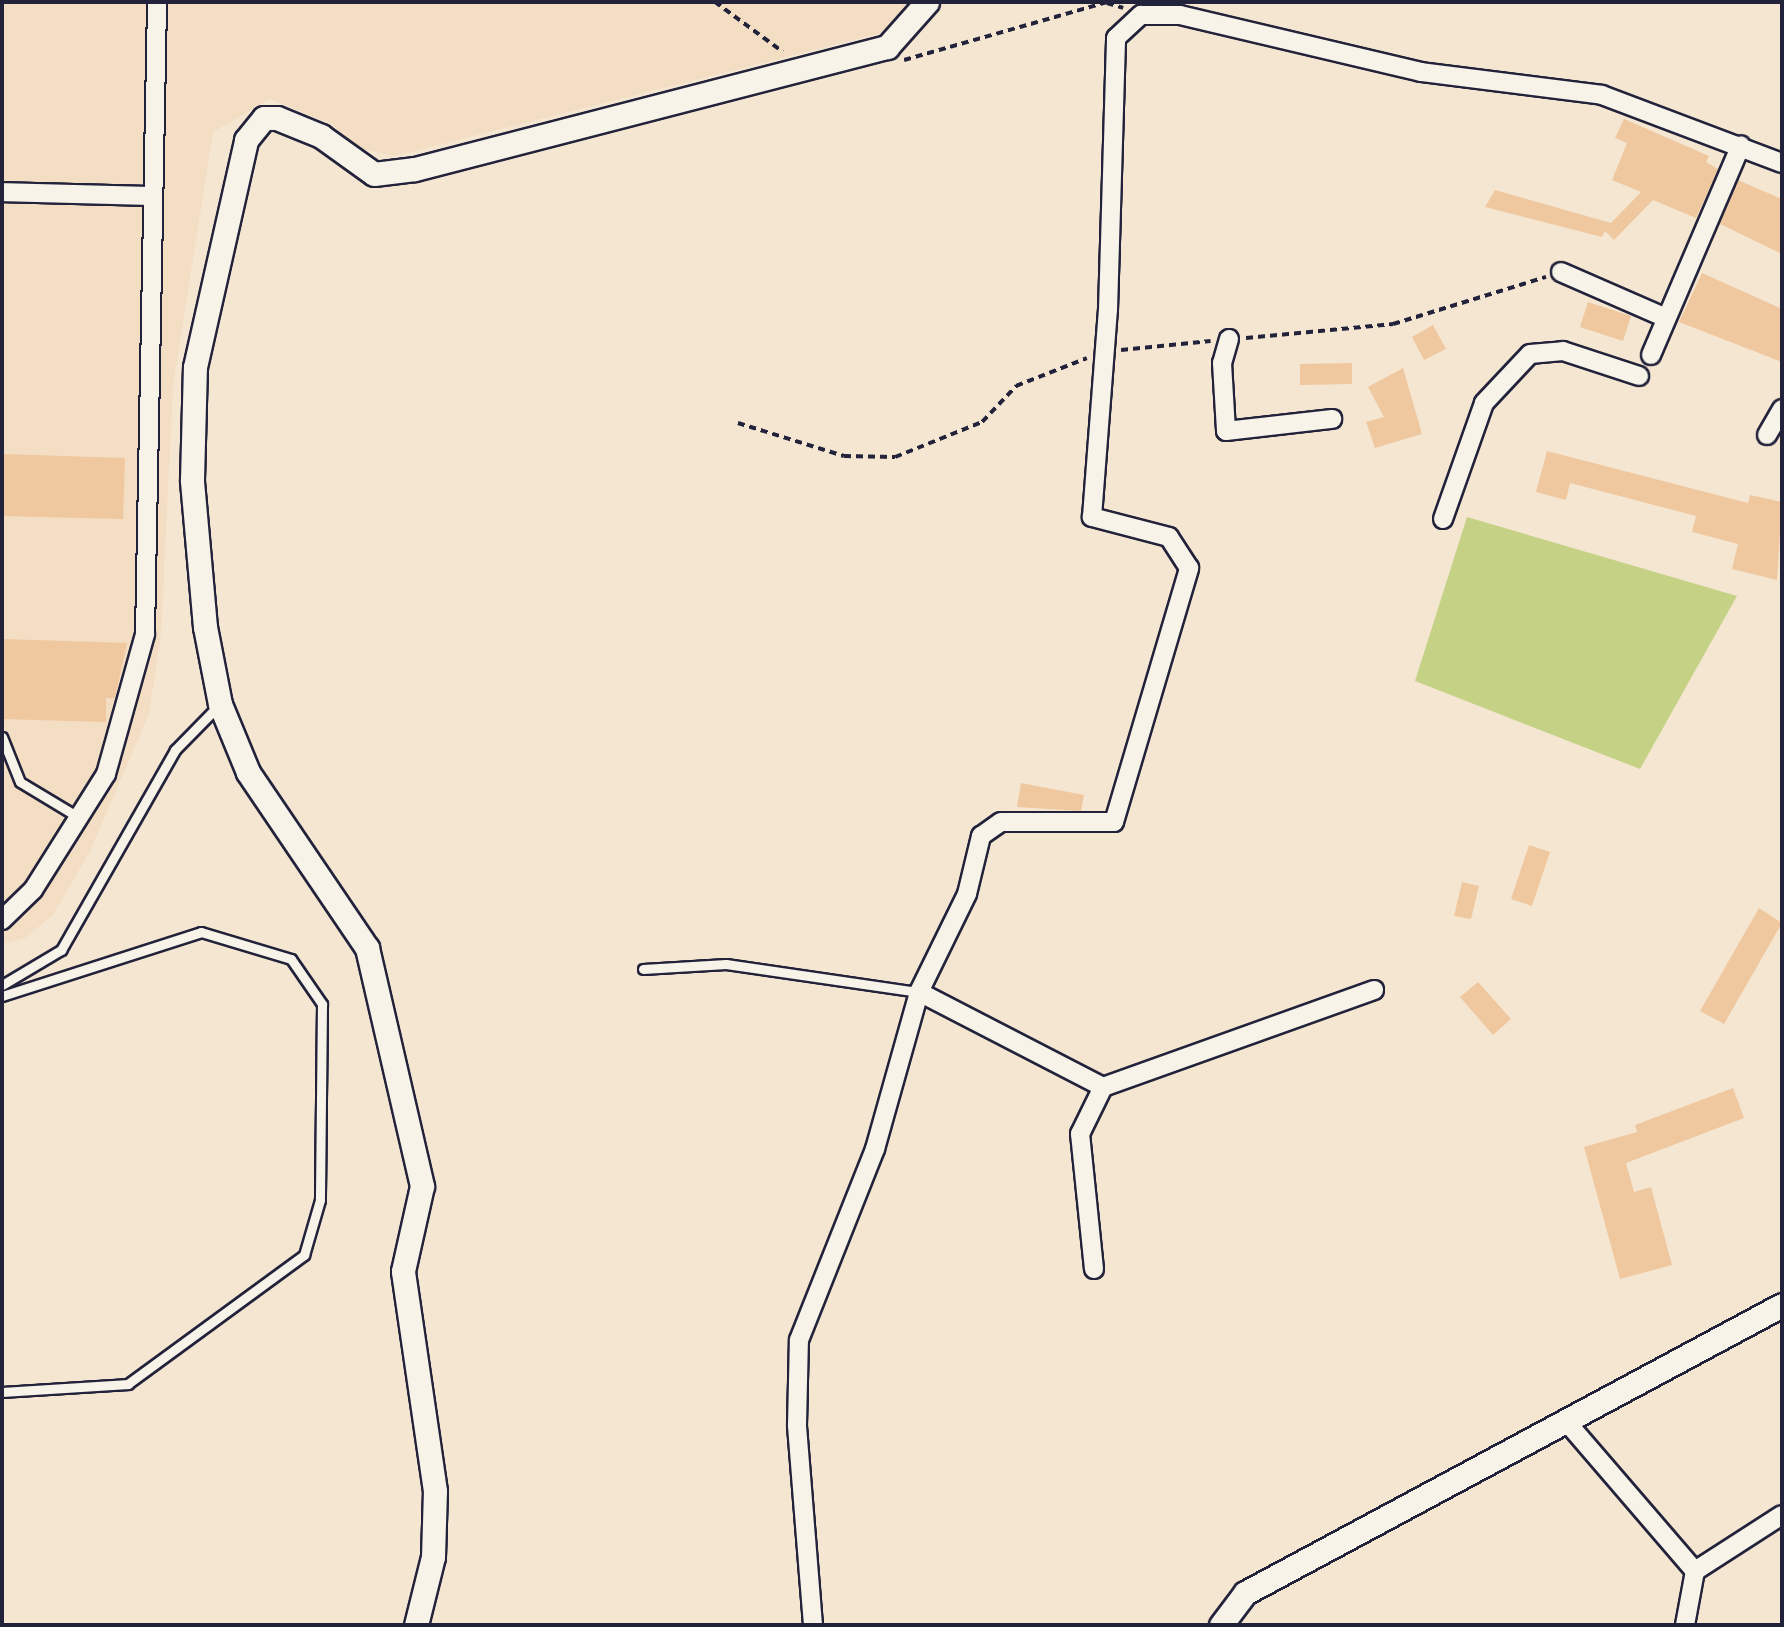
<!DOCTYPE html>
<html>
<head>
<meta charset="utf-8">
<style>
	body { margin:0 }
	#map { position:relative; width:1784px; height:1627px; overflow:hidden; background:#f5e6d2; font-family:Kalam,sans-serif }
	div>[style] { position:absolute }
	.built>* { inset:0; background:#f3ddc3 }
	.green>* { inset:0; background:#c5d286 }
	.building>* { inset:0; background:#efc89f }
	.path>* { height:3.5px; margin-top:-1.75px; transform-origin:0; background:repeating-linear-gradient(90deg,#22223b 0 7px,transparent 0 12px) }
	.roads { filter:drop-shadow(2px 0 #22223b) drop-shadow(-2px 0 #22223b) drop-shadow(0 2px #22223b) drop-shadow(0 -2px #22223b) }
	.lane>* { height:9px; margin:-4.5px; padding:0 4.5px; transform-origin:4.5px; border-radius:4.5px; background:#f7f3e8 }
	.street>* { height:18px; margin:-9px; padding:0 9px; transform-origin:9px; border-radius:9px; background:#f7f3e8 }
	.secondary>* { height:23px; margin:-11.5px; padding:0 11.5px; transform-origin:11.5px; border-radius:11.5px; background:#f7f3e8 }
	span { translate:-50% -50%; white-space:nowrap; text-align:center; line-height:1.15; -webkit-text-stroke:6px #f7f3e8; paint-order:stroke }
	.frame { position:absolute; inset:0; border:4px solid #22223b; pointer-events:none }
</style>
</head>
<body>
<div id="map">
	<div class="built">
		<i style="clip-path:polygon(2px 2px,907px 2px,884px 32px,395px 156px,349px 146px,333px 124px,270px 99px,213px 132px,173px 386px,161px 634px,149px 714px,90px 851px,53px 915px,25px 938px,2px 944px)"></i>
	</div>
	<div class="green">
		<i style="clip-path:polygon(1467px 517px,1737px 596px,1640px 769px,1415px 681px)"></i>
	</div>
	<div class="building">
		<i style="clip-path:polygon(1624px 119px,1709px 156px,1706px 162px,1718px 169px,1696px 218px,1653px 200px,1614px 240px,1605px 231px,1602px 237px,1485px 207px,1495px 190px,1611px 223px,1641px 192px,1612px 180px,1627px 143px,1615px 138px)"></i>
		<i style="clip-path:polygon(1738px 180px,1782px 199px,1782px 254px,1720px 224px)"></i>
		<i style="clip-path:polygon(1702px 273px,1782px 309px,1782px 362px,1679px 322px)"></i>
		<i style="clip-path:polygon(1588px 302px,1631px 316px,1623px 341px,1580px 327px)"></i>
		<i style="clip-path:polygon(1433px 325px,1446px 349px,1424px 360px,1412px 337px)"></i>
		<i style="clip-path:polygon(1352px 363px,1352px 384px,1300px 385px,1300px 364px)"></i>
		<i style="clip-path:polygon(1403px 368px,1422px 434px,1375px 448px,1366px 422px,1384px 417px,1368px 387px)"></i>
		<i style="clip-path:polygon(1547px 451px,1748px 503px,1750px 495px,1782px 502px,1777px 580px,1732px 569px,1738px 544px,1692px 532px,1696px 516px,1570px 483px,1566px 500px,1536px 492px)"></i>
		<i style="clip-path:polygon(2px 454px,125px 458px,123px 519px,2px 516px)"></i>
		<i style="clip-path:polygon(2px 639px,127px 643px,115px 698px,106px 698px,106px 722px,2px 719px)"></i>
		<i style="clip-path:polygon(1021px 783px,1084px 795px,1081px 811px,1017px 807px)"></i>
		<i style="clip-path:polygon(1529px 845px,1550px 852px,1532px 906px,1511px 899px)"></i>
		<i style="clip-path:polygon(1462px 882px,1479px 886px,1471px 919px,1454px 916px)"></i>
		<i style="clip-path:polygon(1759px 908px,1782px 923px,1724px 1024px,1700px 1011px)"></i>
		<i style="clip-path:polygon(1478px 982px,1511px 1019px,1493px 1035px,1460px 997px)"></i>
		<i style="clip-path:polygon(1733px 1088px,1744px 1118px,1626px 1163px,1634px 1192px,1651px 1187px,1672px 1265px,1620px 1279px,1584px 1147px,1637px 1132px,1635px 1125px)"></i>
	</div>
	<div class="path">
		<i style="left:715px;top:2px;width:84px;rotate:36.3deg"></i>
		<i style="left:1107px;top:3px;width:17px;rotate:17deg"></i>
		<i style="left:904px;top:60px;width:211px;rotate:-15.9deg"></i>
		<i style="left:1246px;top:338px;width:148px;rotate:-5.4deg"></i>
		<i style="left:1393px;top:324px;width:160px;rotate:-17.1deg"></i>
		<i style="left:1121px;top:350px;width:90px;rotate:-5.7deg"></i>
		<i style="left:738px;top:423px;width:111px;rotate:17.3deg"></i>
		<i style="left:844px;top:456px;width:51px;rotate:1.1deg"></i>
		<i style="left:895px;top:457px;width:94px;rotate:-21.9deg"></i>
		<i style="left:982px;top:422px;width:50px;rotate:-46.6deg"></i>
		<i style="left:1016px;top:386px;width:76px;rotate:-21.5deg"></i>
	</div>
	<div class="roads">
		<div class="lane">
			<i style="left:2px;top:737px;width:48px;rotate:68.2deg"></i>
			<i style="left:20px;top:782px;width:70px;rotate:31deg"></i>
			<i style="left:643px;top:969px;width:83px;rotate:-3.4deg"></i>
			<i style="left:726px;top:964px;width:195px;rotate:8.3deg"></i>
			<i style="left:2px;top:985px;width:69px;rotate:-30.7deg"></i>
			<i style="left:61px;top:950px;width:230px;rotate:-60.3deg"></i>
			<i style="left:175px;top:750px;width:63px;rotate:-45.6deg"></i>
			<i style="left:2px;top:996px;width:209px;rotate:-17.8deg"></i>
			<i style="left:201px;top:932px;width:94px;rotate:16.7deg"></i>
			<i style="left:291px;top:959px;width:55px;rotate:55.4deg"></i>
			<i style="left:322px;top:1004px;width:196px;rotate:90.6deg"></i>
			<i style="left:320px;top:1200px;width:57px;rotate:106.2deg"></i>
			<i style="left:304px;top:1255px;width:218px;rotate:143.8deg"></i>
			<i style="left:128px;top:1384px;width:126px;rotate:176.4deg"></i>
		</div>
		<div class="street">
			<i style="left:2px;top:192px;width:149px;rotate:1.5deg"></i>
			<i style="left:1561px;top:272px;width:112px;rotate:23.6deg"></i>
			<i style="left:1229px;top:339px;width:25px;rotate:106deg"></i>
			<i style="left:1222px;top:363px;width:68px;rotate:86.6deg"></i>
			<i style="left:1226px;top:431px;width:107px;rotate:-6.5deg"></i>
			<i style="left:1651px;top:355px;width:228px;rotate:-66.8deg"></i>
			<i style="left:1767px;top:435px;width:30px;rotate:-60deg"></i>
			<i style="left:1443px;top:519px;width:123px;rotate:-70.5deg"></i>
			<i style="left:1484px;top:403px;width:67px;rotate:-46.8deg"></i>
			<i style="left:1530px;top:354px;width:33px;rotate:-5deg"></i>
			<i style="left:1563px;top:351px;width:80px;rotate:18.2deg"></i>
			<i style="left:2px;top:920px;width:43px;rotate:-44.1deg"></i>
			<i style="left:33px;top:890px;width:137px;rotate:-57.8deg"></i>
			<i style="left:106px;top:774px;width:145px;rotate:-74.4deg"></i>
			<i style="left:145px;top:634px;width:632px;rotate:-88.91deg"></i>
			<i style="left:919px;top:992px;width:207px;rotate:27.3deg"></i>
			<i style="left:1103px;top:1087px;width:288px;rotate:-19.7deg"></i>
			<i style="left:1094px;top:1269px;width:136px;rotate:-95.9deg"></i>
			<i style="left:1080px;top:1134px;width:52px;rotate:-63.9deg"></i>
			<i style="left:1565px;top:1420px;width:199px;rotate:49.3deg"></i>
			<i style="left:813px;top:1625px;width:201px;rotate:-94.6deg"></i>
			<i style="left:797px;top:1425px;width:85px;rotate:-88.7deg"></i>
			<i style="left:799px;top:1340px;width:206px;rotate:-68.3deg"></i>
			<i style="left:875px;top:1149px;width:163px;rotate:-74.3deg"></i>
			<i style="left:919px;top:992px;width:109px;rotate:-63.9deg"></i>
			<i style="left:967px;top:894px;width:60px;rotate:-76.4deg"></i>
			<i style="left:981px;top:836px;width:24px;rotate:-35deg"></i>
			<i style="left:1001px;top:822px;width:113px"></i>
			<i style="left:1114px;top:822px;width:265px;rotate:-73.5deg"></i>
			<i style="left:1189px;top:568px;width:37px;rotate:-123deg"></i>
			<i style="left:1169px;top:537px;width:80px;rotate:-165.4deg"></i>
			<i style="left:1092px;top:517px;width:208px;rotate:-85.6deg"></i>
			<i style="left:1108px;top:310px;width:272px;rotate:-88.3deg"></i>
			<i style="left:1116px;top:38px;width:34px;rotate:-43deg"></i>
			<i style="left:1141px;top:15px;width:39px"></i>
			<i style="left:1180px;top:15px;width:248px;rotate:13.3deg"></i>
			<i style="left:1421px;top:72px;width:182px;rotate:7.2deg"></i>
			<i style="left:1602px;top:95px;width:192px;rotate:20.7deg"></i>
			<i style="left:1685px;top:1625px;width:55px;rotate:-79.5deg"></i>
			<i style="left:1695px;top:1571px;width:103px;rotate:-32.8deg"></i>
		</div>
		<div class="secondary">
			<i style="left:416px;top:1625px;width:70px;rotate:-76deg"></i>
			<i style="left:433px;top:1557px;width:66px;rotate:-88.3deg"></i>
			<i style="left:435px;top:1491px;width:222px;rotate:-98.3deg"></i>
			<i style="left:403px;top:1271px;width:87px;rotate:-77.4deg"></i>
			<i style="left:422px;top:1186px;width:244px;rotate:-103deg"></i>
			<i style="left:367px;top:948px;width:212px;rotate:-124.1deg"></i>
			<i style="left:248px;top:772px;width:74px;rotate:-112.4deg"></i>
			<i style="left:220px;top:704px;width:78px;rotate:-101deg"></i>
			<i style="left:205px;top:627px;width:148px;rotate:-95.1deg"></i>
			<i style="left:192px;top:480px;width:113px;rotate:-88.5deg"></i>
			<i style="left:195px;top:367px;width:233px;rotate:-77.3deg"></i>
			<i style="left:246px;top:140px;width:28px;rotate:-51deg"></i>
			<i style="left:264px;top:118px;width:13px"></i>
			<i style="left:277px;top:118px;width:48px;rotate:22.2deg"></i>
			<i style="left:321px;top:136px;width:65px;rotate:35.6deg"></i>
			<i style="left:374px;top:174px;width:41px;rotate:-7deg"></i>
			<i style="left:415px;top:169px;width:488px;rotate:-14.5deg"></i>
			<i style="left:887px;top:47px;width:60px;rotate:-48.4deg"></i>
			<i style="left:1221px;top:1625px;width:40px;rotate:-53deg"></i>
			<i style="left:1245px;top:1593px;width:609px;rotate:-28.21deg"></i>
		</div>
	</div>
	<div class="frame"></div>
</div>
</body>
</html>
